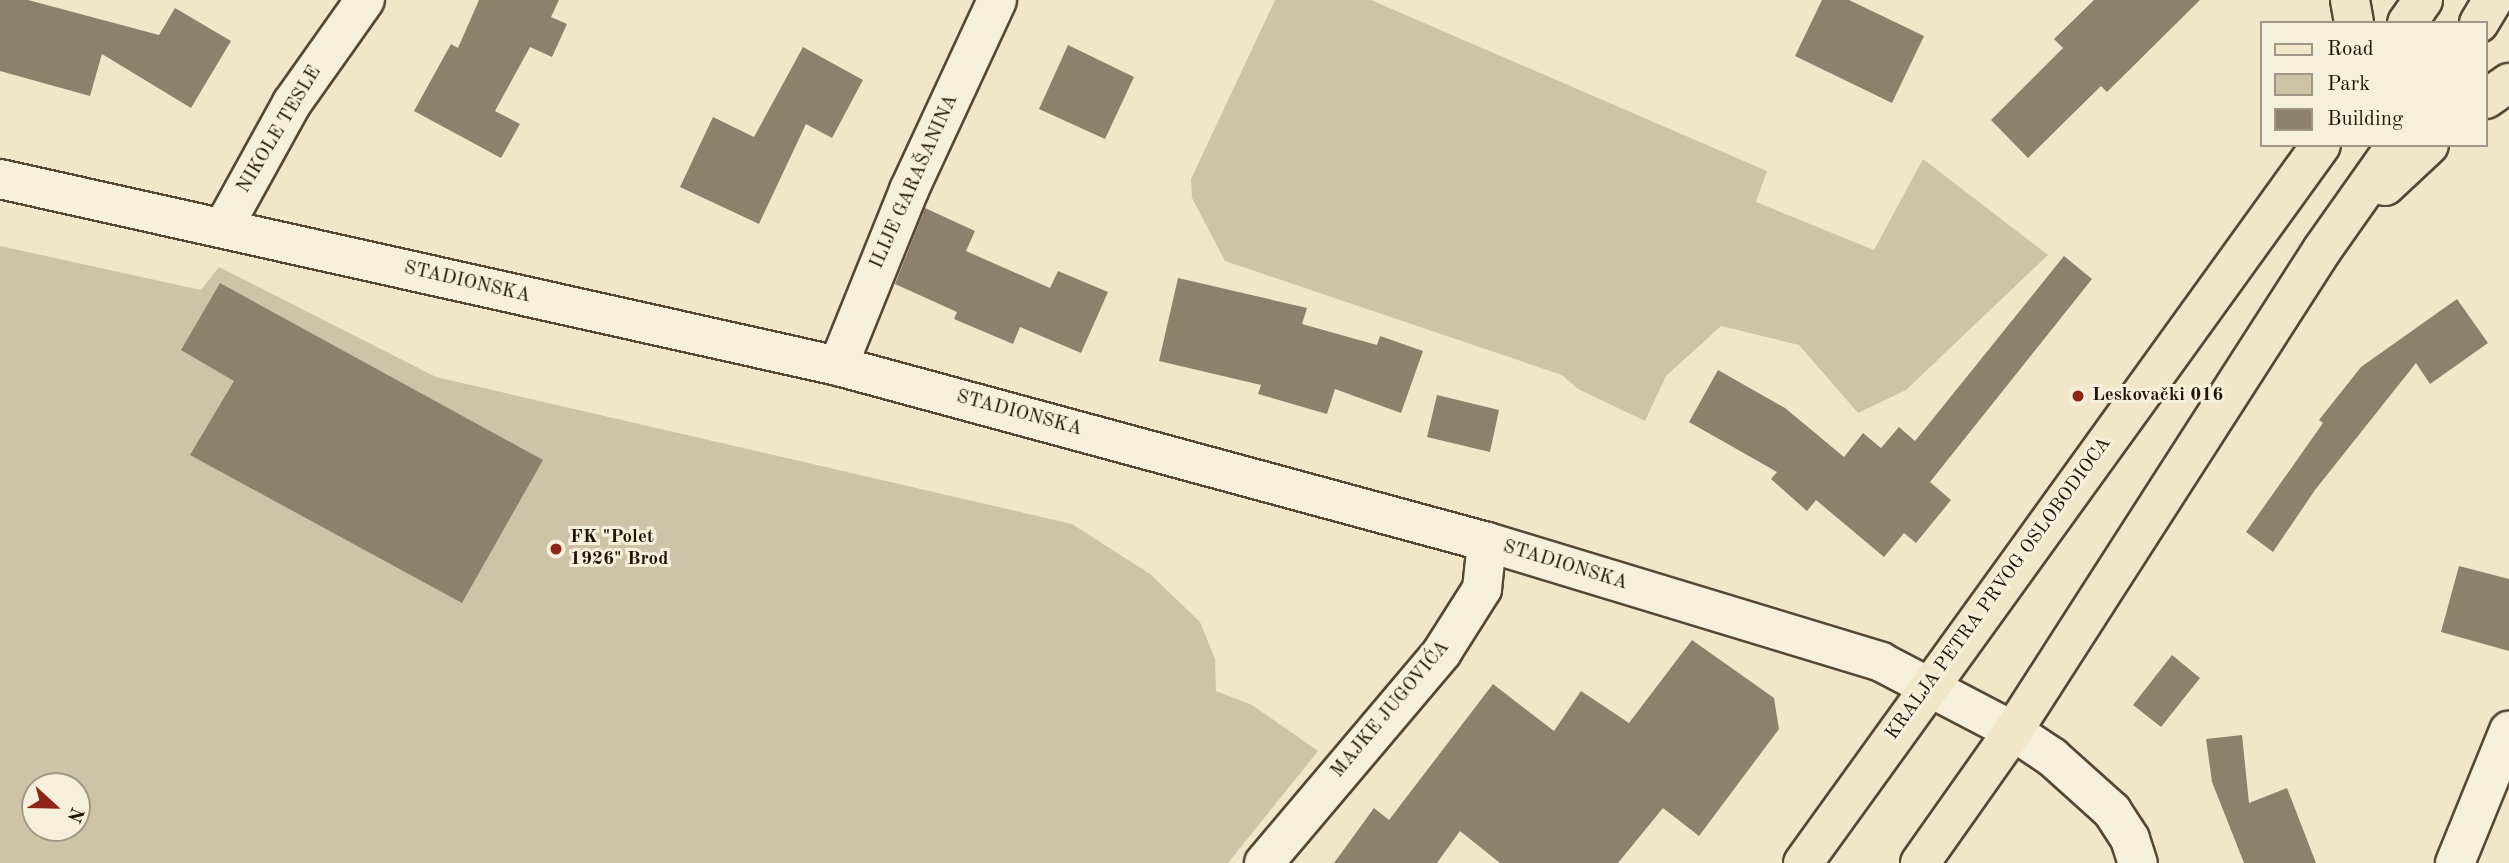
<!DOCTYPE html>
<html>
<head>
<meta charset="utf-8">
<style>
	body { margin:0 }
	#map { position:relative; width:2509px; height:863px; overflow:hidden; background:#f1e7c8; font-family:"Old Standard TT",serif }
	div>[style] { position:absolute }
	.green>* { inset:0; background:#cec3a7 }
	.building>* { inset:0; background:#8e816b }
	.roads { filter:drop-shadow(2px 0 #564736) drop-shadow(-2px 0 #564736) drop-shadow(0 2px #564736) drop-shadow(0 -2px #564736) }
	.street>* { height:38px; margin:-19px; padding:0 19px; transform-origin:19px; border-radius:19px; background:#f6efdb }
	.primary>* { height:38px; margin:-19px; padding:0 19px; transform-origin:19px; border-radius:19px; background:#f1e7c8 }
	.dots>* { width:19px; height:19px; translate:-50% -50%; box-sizing:border-box; border:4px solid #f6efdb; border-radius:50% }
	span { translate:-50% -50%; white-space:nowrap; text-align:center; line-height:1.15; -webkit-text-stroke:6px #f6efdb; paint-order:stroke }
	.street-label { font-size:19px; color:#231206 }
	.poi-label { font-size:19px; color:#231206; font-weight:700 }
	.left { translate:0 -50%; text-align:left }
	.legend { position:absolute; left:2260px; top:21px; width:228px; height:126px; box-sizing:border-box; background:#f6efdb; border:2px solid #a29786; margin:0; padding:9px 12px; list-style:none; font-size:21px; color:#231206 }
	.legend li { display:flex; align-items:center; gap:14px; height:35px }
	.legend b { width:35px; border:2px solid #a29786 }
	.north { position:absolute; left:21px; top:772px; width:70px; height:70px; box-sizing:border-box; background:#f6efdb; border:2px solid #a29786; border-radius:50%; rotate:112deg; font-size:19px; font-weight:700; line-height:28px; text-align:center; color:#231206 }
	.north::after { content:''; display:block; margin:auto; width:24px; height:32px; background:#8f2418; clip-path:polygon(50% 0,100% 100%,50% 72%,0 100%) }
</style>
</head>
<body>
<div id="map">
	<div class="green">
		<i style="clip-path:polygon(1275px 0,1371px 0,1767px 171px,1756px 202px,1874px 250px,1923px 159px,2048px 255px,1906px 390px,1858px 413px,1799px 345px,1721px 326px,1666px 376px,1645px 421px,1578px 389px,1562px 375px,1225px 261px,1192px 198px,1191px 179px)"></i>
		<i style="clip-path:polygon(evenodd,0 246px,201px 290px,219px 267px,436px 377px,1072px 524px,1150px 574px,1200px 622px,1215px 659px,1216px 691px,1252px 705px,1318px 751px,1228px 863px,0 863px,0 246px,35px 786px,77px 786px,77px 828px,35px 828px,35px 786px)"></i>
	</div>
	<div class="building">
		<i style="clip-path:polygon(0 0,28px 0,159px 35px,175px 8px,231px 41px,191px 108px,102px 54px,90px 96px,0 71px)"></i>
		<i style="clip-path:polygon(479px 0,559px 0,551px 17px,567px 24px,552px 57px,530px 47px,495px 111px,520px 124px,501px 158px,414px 111px,451px 44px,458px 48px)"></i>
		<i style="clip-path:polygon(1822px 0,1849px 0,1924px 36px,1892px 103px,1795px 56px)"></i>
		<i style="clip-path:polygon(2094px 0,2200px 0,2107px 92px,2101px 86px,2028px 158px,1991px 120px,2063px 48px,2054px 39px)"></i>
		<i style="clip-path:polygon(1068px 45px,1134px 77px,1105px 139px,1039px 109px)"></i>
		<i style="clip-path:polygon(803px 47px,863px 80px,832px 138px,806px 124px,759px 224px,680px 187px,713px 117px,754px 137px)"></i>
		<i style="clip-path:polygon(925px 208px,975px 231px,966px 251px,1050px 288px,1058px 271px,1108px 292px,1081px 353px,1020px 327px,1013px 344px,954px 319px,957px 312px,895px 284px)"></i>
		<i style="clip-path:polygon(2064px 256px,2092px 279px,1930px 482px,1951px 500px,1916px 543px,1904px 533px,1884px 557px,1816px 500px,1807px 511px,1771px 479px,1777px 472px,1689px 422px,1718px 370px,1785px 408px,1844px 457px,1863px 433px,1881px 448px,1899px 427px,1915px 441px)"></i>
		<i style="clip-path:polygon(1178px 278px,1307px 308px,1302px 324px,1377px 345px,1380px 336px,1423px 351px,1401px 413px,1335px 389px,1327px 414px,1258px 394px,1261px 385px,1159px 361px)"></i>
		<i style="clip-path:polygon(220px 283px,543px 460px,462px 603px,190px 455px,234px 381px,181px 350px)"></i>
		<i style="clip-path:polygon(2457px 299px,2488px 343px,2430px 384px,2416px 363px,2315px 490px,2273px 552px,2246px 532px,2323px 423px,2319px 420px,2361px 367px)"></i>
		<i style="clip-path:polygon(1437px 395px,1499px 410px,1490px 452px,1427px 437px)"></i>
		<i style="clip-path:polygon(2459px 566px,2509px 579px,2509px 651px,2441px 632px)"></i>
		<i style="clip-path:polygon(1692px 640px,1774px 698px,1779px 729px,1699px 836px,1663px 808px,1618px 863px,1500px 863px,1460px 831px,1437px 863px,1334px 863px,1374px 808px,1389px 820px,1493px 684px,1554px 731px,1581px 691px,1629px 723px)"></i>
		<i style="clip-path:polygon(2172px 655px,2200px 678px,2161px 727px,2133px 705px)"></i>
		<i style="clip-path:polygon(2242px 735px,2249px 803px,2287px 788px,2316px 863px,2244px 863px,2212px 782px,2206px 739px)"></i>
	</div>
	<div class="roads">
		<div class="street">
			<i style="left:0;top:179px;width:859px;rotate:12.58deg"></i>
			<i style="left:838px;top:366px;width:672px;rotate:15.17deg"></i>
			<i style="left:1487px;top:542px;width:412px;rotate:16.9deg"></i>
			<i style="left:1881px;top:662px;width:149px;rotate:27.6deg"></i>
			<i style="left:2013px;top:731px;width:47px;rotate:33.7deg"></i>
			<i style="left:2052px;top:757px;width:81px;rotate:42deg"></i>
			<i style="left:2112px;top:811px;width:33px;rotate:57deg"></i>
			<i style="left:2130px;top:839px;width:25px;rotate:72deg"></i>
			<i style="left:223px;top:228px;width:143px;rotate:-61.1deg"></i>
			<i style="left:292px;top:103px;width:126px;rotate:-54.7deg"></i>
			<i style="left:838px;top:366px;width:190px;rotate:-68deg"></i>
			<i style="left:909px;top:190px;width:209px;rotate:-65.1deg"></i>
			<i style="left:1264px;top:863px;width:276px;rotate:-49.8deg"></i>
			<i style="left:1442px;top:652px;width:75px;rotate:-57.6deg"></i>
			<i style="left:1482px;top:589px;width:47px;rotate:-83.9deg"></i>
			<i style="left:2455px;top:863px;width:143px;rotate:-67.8deg"></i>
		</div>
		<div class="primary">
			<i style="left:2350px;top:0;width:23px;rotate:80deg"></i>
			<i style="left:2407px;top:23px;width:28px;rotate:-55deg"></i>
			<i style="left:2479px;top:23px;width:27px;rotate:-59deg"></i>
			<i style="left:2486px;top:99px;width:28px;rotate:-35deg"></i>
			<i style="left:2385px;top:186px;width:60px;rotate:-43deg"></i>
			<i style="left:1803px;top:863px;width:885px;rotate:-54.19deg"></i>
			<i style="left:1920px;top:863px;width:161px;rotate:-54.8deg"></i>
			<i style="left:2013px;top:731px;width:572px;rotate:-57.28deg"></i>
			<i style="left:2322px;top:250px;width:128px;rotate:-54.8deg"></i>
		</div>
	</div>
	<div class="dots">
		<i style="left:2078px;top:396px;background:#8f2418"></i>
		<i style="left:556px;top:549px;background:#8f2418"></i>
	</div>
	<div class="street-label">
		<span style="left:280px;top:130px;rotate:-59deg">NIKOLE TESLE</span>
		<span style="left:915px;top:182px;rotate:-66deg">ILIJE GARAŠANINA</span>
		<span style="left:467px;top:283px;rotate:13deg">STADIONSKA</span>
		<span style="left:1019px;top:414px;rotate:15deg">STADIONSKA</span>
		<span style="left:1565px;top:566px;rotate:17deg">STADIONSKA</span>
		<span style="left:1999px;top:589px;rotate:-54deg">KRALJA PETRA PRVOG OSLOBODIOCA</span>
		<span style="left:1391px;top:710px;rotate:-50deg">MAJKE JUGOVIĆA</span>
	</div>
	<div class="poi-label">
		<span class="left" style="left:2092px;top:396px">Leskovački 016</span>
		<span class="left" style="left:570px;top:549px">FK "Polet<br>1926" Brod</span>
	</div>
	<ul class="legend">
	<li><b style="height:9px;background:#f1e7c8"></b>Road</li>
	<li><b style="height:19px;background:#cec3a7"></b>Park</li>
	<li><b style="height:19px;background:#8e816b"></b>Building</li>
	</ul>
	<div class="north">N</div>
</div>
</body>
</html>
